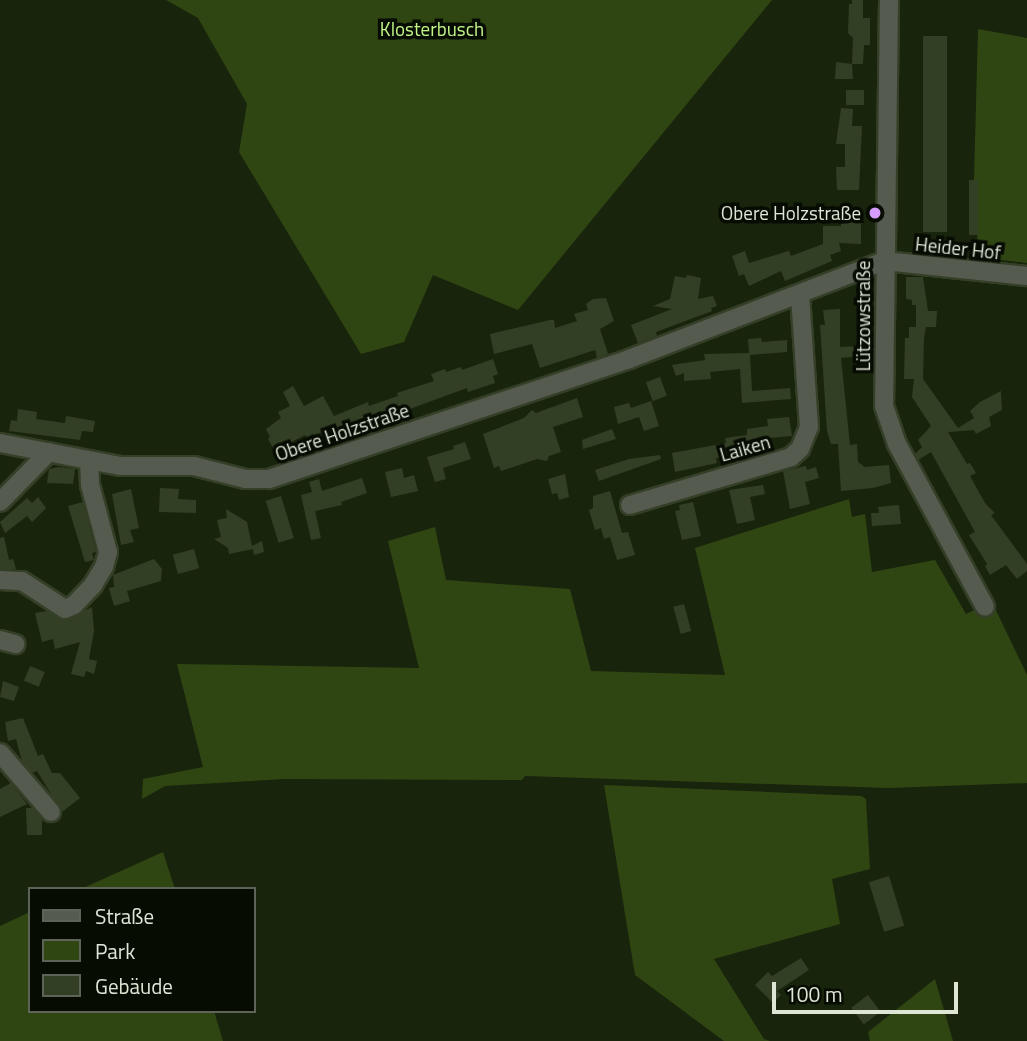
<!DOCTYPE html>
<html>
<head>
<meta charset="utf-8">
<style>
  body { margin:0 }
  #map { position:relative; width:1027px; height:1041px; overflow:hidden; background:#19240c; font-family:"Titillium Web",sans-serif }
  div>[style] { position:absolute }
  .green>* { inset:0; background:#304612 }
  .building>* { inset:0; background:#333f25; transform-origin:0 0 }
  .roads { filter:drop-shadow(2px 0 #353f28) drop-shadow(-2px 0 #353f28) drop-shadow(0 2px #353f28) drop-shadow(0 -2px #353f28) }
  .minor>* { height:18px; margin:-9px; padding:0 9px; transform-origin:9px; border-radius:9px; background:#555b4f }
  .dots>* { width:19px; height:19px; translate:-50% -50%; box-sizing:border-box; border:4px solid #070c03; border-radius:50% }
  span { translate:-50% -50%; white-space:nowrap; text-align:center; line-height:1.15; -webkit-text-stroke:7px #070c03; paint-order:stroke }
  .park-label { font-size:19px; color:#c2f587 }
  .poi-label { font-size:19px; color:#dee6d6 }
  .right { translate:-100% -50%; text-align:right }
  .street-label { font-size:19px; color:#dee6d6 }
  .legend { position:absolute; left:28px; top:887px; width:228px; height:126px; box-sizing:border-box; background:#070c03; border:2px solid #5d6357; margin:0; padding:9px 12px; list-style:none; font-size:21px; color:#dee6d6 }
  .legend li { display:flex; align-items:center; gap:14px; height:35px }
  .legend b { width:35px; border:2px solid #5d6357 }
  .scale { position:absolute; left:772px; top:982px; width:186px; height:32px; box-sizing:border-box; border:4px solid #dee6d6; border-top:0; padding-left:9px; font-size:21px; line-height:24px; white-space:nowrap; color:#dee6d6; -webkit-text-stroke:5px #070c03; paint-order:stroke }
</style>
</head>
<body>
<div id="map">
  <div class="green">
    <i style="clip-path:polygon(166px 0,772px 0,518px 310px,433px 275px,404px 342px,361px 354px,239px 152px,247px 104px,198px 18px)"></i>
    <i style="clip-path:polygon(978px 29px,1027px 38px,1027px 263px,977px 257px,978px 180px,974px 180px)"></i>
    <i style="clip-path:polygon(849px 499px,852px 517px,865px 514px,872px 572px,935px 560px,966px 614px,992px 602px,1027px 675px,1027px 783px,888px 788px,525px 776px,522px 780px,285px 779px,165px 786px,142px 799px,143px 779px,203px 767px,177px 664px,419px 668px,388px 541px,435px 527px,446px 580px,570px 589px,591px 671px,725px 675px,695px 548px)"></i>
    <i style="clip-path:polygon(604px 785px,861px 796px,866px 799px,870px 869px,832px 879px,840px 924px,714px 959px,764px 1039px,770px 1041px,724px 1041px,635px 975px)"></i>
    <i style="clip-path:polygon(163px 852px,175px 889px,81px 889px)"></i>
    <i style="clip-path:polygon(30px 912px,30px 1011px,214px 1011px,223px 1041px,0 1041px,0 926px)"></i>
    <i style="clip-path:polygon(935px 979px,953px 1041px,870px 1041px,868px 1032px)"></i>
  </div>
  <div class="building">
    <i style="clip-path:polygon(852px 0,863px 0,863px 18px,870px 18px,870px 45px,864px 45px,863px 64px,852px 64px,853px 79px,835px 79px,836px 62px,852px 64px,853px 38px,848px 33px,849px 4px,852px 4px)"></i>
    <i style="left:923px;top:36px;width:24px;height:196px"></i>
    <i style="left:846px;top:90px;width:18px;height:15px"></i>
    <i style="clip-path:polygon(841px 108px,853px 109px,852px 126px,862px 126px,859px 190px,837px 190px,836px 167px,845px 167px,845px 144px,836px 144px)"></i>
    <i style="left:969px;top:180px;width:9px;height:55px"></i>
    <i style="clip-path:polygon(841px 222px,861px 222px,861px 244px,839px 243px,841px 251px,830px 255px,832px 261px,785px 281px,781px 271px,749px 286px,744px 274px,739px 276px,732px 256px,745px 251px,749px 263px,789px 251px,791px 256px,823px 244px,823px 226px,841px 226px)"></i>
    <i style="clip-path:polygon(687px 275px,701px 278px,698px 299px,713px 296px,717px 306px,711px 308px,712px 311px,656px 332px,657px 336px,638px 343px,631px 325px,672px 309px,653px 306px,670px 299px,675px 276px,686px 278px)"></i>
    <i style="clip-path:polygon(906px 277px,923px 277px,928px 311px,937px 311px,936px 327px,926px 327px,924px 338px,923px 379px,958px 428px,974px 418px,970px 411px,980px 402px,1001px 391px,1002px 410px,989px 417px,991px 426px,976px 434px,974px 430px,948px 432px,967px 464px,970px 463px,976px 473px,970px 476px,985px 503px,995px 513px,991px 515px,1027px 564px,1027px 571px,1017px 579px,1006px 565px,990px 575px,985px 566px,987px 564px,969px 535px,975px 532px,931px 452px,918px 460px,915px 454px,922px 447px,918px 440px,931px 426px,912px 397px,914px 379px,904px 379px,905px 338px,909px 338px,909px 327px,916px 327px,916px 305px,912px 305px,912px 300px,906px 299px)"></i>
    <i style="clip-path:polygon(606px 298px,614px 321px,600px 329px,608px 354px,597px 358px,595px 350px,540px 368px,532px 344px,494px 354px,490px 334px,550px 320px,554px 320px,555px 328px,577px 321px,574px 314px,588px 310px,586px 304px,593px 299px)"></i>
    <i style="clip-path:polygon(840px 309px,840px 347px,859px 346px,859px 336px,870px 335px,871px 355px,841px 358px,850px 445px,857px 444px,858px 462px,865px 467px,889px 465px,891px 483px,873px 488px,841px 491px,838px 444px,831px 444px,827px 431px,820px 325px,825px 325px,823px 310px)"></i>
    <i style="clip-path:polygon(761px 338px,762px 342px,787px 340px,787px 352px,750px 355px,752px 391px,790px 388px,791px 399px,742px 403px,740px 369px,710px 372px,711px 379px,684px 381px,684px 373px,676px 376px,672px 365px,705px 360px,704px 354px,749px 353px,748px 339px)"></i>
    <i style="clip-path:polygon(493px 359px,498px 374px,493px 376px,495px 383px,468px 392px,467px 388px,355px 429px,349px 429px,347px 424px,307px 437px,305px 435px,275px 451px,268px 439px,270px 437px,266px 429px,281px 418px,278px 412px,290px 406px,283px 392px,293px 386px,304px 406px,323px 396px,334px 416px,368px 402px,369px 406px,398px 396px,397px 393px,434px 381px,431px 374px,445px 369px,446px 372px,461px 367px,462px 370px)"></i>
    <i style="left:660px;top:377px;width:20px;height:15px;rotate:70deg"></i>
    <i style="clip-path:polygon(577px 398px,583px 417px,553px 427px,561px 452px,549px 456px,547px 461px,537px 459px,501px 471px,499px 466px,494px 468px,483px 434px,524px 418px,532px 410px,536px 413px)"></i>
    <i style="clip-path:polygon(651px 401px,659px 426px,644px 431px,639px 417px,618px 424px,614px 407px,629px 403px,631px 408px)"></i>
    <i style="clip-path:polygon(18px 409px,37px 412px,36px 419px,65px 423px,66px 416px,95px 421px,93px 432px,82px 431px,80px 440px,9px 431px,11px 420px,17px 421px)"></i>
    <i style="clip-path:polygon(789px 417px,792px 436px,769px 438px,770px 445px,749px 448px,750px 454px,716px 458px,717px 463px,675px 472px,672px 453px,726px 443px,725px 438px,747px 435px,747px 429px,768px 426px,767px 419px)"></i>
    <i style="clip-path:polygon(612px 429px,616px 439px,583px 449px,582px 440px)"></i>
    <i style="clip-path:polygon(465px 442px,471px 459px,443px 468px,446px 479px,435px 482px,427px 457px,454px 449px,453px 446px)"></i>
    <i style="clip-path:polygon(660px 455px,661px 459px,599px 481px,595px 470px,629px 459px)"></i>
    <i style="clip-path:polygon(806px 466px,807px 470px,816px 467px,819px 478px,805px 482px,810px 504px,790px 509px,783px 471px)"></i>
    <i style="clip-path:polygon(59px 467px,75px 469px,73px 484px,47px 483px,49px 469px)"></i>
    <i style="clip-path:polygon(402px 468px,404px 478px,414px 475px,418px 491px,391px 497px,385px 472px)"></i>
    <i style="clip-path:polygon(565px 474px,569px 497px,559px 500px,557px 493px,552px 494px,548px 479px)"></i>
    <i style="clip-path:polygon(362px 478px,367px 493px,341px 502px,342px 505px,315px 511px,321px 538px,311px 540px,301px 495px,312px 492px,309px 482px,319px 479px,322px 491px)"></i>
    <i style="clip-path:polygon(763px 485px,765px 494px,750px 497px,755px 520px,737px 524px,729px 490px)"></i>
    <i style="clip-path:polygon(160px 488px,179px 489px,178px 499px,196px 500px,196px 513px,159px 512px)"></i>
    <i style="clip-path:polygon(131px 489px,139px 528px,130px 530px,134px 542px,121px 545px,112px 494px)"></i>
    <i style="clip-path:polygon(610px 491px,622px 533px,628px 532px,635px 555px,617px 560px,610px 537px,604px 539px,601px 528px,595px 530px,589px 510px,593px 508px,593px 496px)"></i>
    <i style="left:281px;top:496px;width:44px;height:16px;rotate:73deg"></i>
    <i style="clip-path:polygon(38px 497px,46px 508px,32px 522px,27px 516px,5px 533px,0 522px,27px 498px,32px 503px)"></i>
    <i style="clip-path:polygon(83px 502px,96px 552px,92px 553px,94px 560px,85px 562px,68px 506px)"></i>
    <i style="clip-path:polygon(693px 502px,701px 536px,682px 540px,675px 511px,680px 510px,679px 505px)"></i>
    <i style="clip-path:polygon(899px 505px,901px 524px,872px 526px,871px 513px,879px 513px,878px 507px)"></i>
    <i style="clip-path:polygon(226px 509px,247px 522px,252px 546px,262px 541px,264px 552px,254px 555px,253px 549px,229px 554px,228px 548px,214px 539px,221px 537px,217px 520px,227px 518px)"></i>
    <i style="clip-path:polygon(4px 537px,9px 560px,13px 559px,16px 569px,0 569px,0 538px)"></i>
    <i style="left:194px;top:549px;width:20px;height:22px;rotate:75deg"></i>
    <i style="clip-path:polygon(154px 559px,162px 569px,161px 581px,127px 591px,130px 601px,114px 606px,109px 588px,114px 587px,113px 575px)"></i>
    <i style="left:684px;top:604px;width:28px;height:11px;rotate:75deg"></i>
    <i style="clip-path:polygon(92px 607px,94px 631px,89px 659px,97px 661px,94px 674px,86px 671px,84px 677px,71px 674px,80px 642px,55px 649px,53px 639px,42px 642px,35px 613px,47px 611px,65px 620px)"></i>
    <i style="left:30px;top:666px;width:16px;height:16px;rotate:22deg"></i>
    <i style="clip-path:polygon(3px 681px,19px 687px,14px 701px,0 697px)"></i>
    <i style="clip-path:polygon(23px 718px,38px 756px,43px 754px,52px 773px,60px 773px,80px 798px,62px 812px,37px 771px,32px 773px,22px 761px,16px 739px,8px 741px,5px 722px)"></i>
    <i style="clip-path:polygon(11px 783px,27px 804px,0 817px,0 789px)"></i>
    <i style="clip-path:polygon(26px 808px,33px 808px,42px 819px,42px 835px,27px 835px)"></i>
    <i style="left:889px;top:876px;width:52px;height:21px;rotate:73deg"></i>
    <i style="clip-path:polygon(801px 958px,809px 970px,777px 991px,781px 995px,773px 1003px,755px 985px,768px 972px,772px 976px)"></i>
    <i style="left:868px;top:995px;width:21px;height:21px;rotate:53deg"></i>
  </div>
  <div class="roads">
    <div class="minor">
      <i style="left:889px;top:0;width:406px;rotate:90.7deg"></i>
      <i style="left:884px;top:406px;width:40px;rotate:71.1deg"></i>
      <i style="left:897px;top:444px;width:185px;rotate:61.6deg"></i>
      <i style="left:0;top:443px;width:123px;rotate:10.8deg"></i>
      <i style="left:121px;top:466px;width:73px"></i>
      <i style="left:194px;top:466px;width:53px;rotate:14.3deg"></i>
      <i style="left:245px;top:479px;width:24px"></i>
      <i style="left:269px;top:479px;width:379px;rotate:-18.4deg"></i>
      <i style="left:629px;top:359px;width:273px;rotate:-21deg"></i>
      <i style="left:884px;top:261px;width:144px;rotate:6deg"></i>
      <i style="left:0;top:502px;width:70px;rotate:-45.6deg"></i>
      <i style="left:630px;top:505px;width:168px;rotate:-16.6deg"></i>
      <i style="left:791px;top:457px;width:12px;rotate:-42deg"></i>
      <i style="left:800px;top:449px;width:24px;rotate:-68deg"></i>
      <i style="left:809px;top:427px;width:132px;rotate:-93.9deg"></i>
      <i style="left:0;top:580px;width:22px;rotate:3deg"></i>
      <i style="left:22px;top:581px;width:51px;rotate:33.1deg"></i>
      <i style="left:65px;top:609px;width:10px;rotate:-24deg"></i>
      <i style="left:74px;top:605px;width:28px;rotate:-46deg"></i>
      <i style="left:93px;top:585px;width:21px;rotate:-59deg"></i>
      <i style="left:104px;top:567px;width:16px;rotate:-75deg"></i>
      <i style="left:108px;top:552px;width:69px;rotate:-105deg"></i>
      <i style="left:90px;top:485px;width:24px;rotate:-92deg"></i>
      <i style="left:0;top:640px;width:16px;rotate:15deg"></i>
      <i style="left:0;top:753px;width:78px;rotate:49.2deg"></i>
    </div>
  </div>
  <div class="dots">
    <i style="left:875px;top:213px;background:#d39cfd"></i>
  </div>
  <div class="park-label">
    <span style="left:432px;top:29px">Klosterbusch</span>
  </div>
  <div class="poi-label">
    <span class="right" style="left:861px;top:213px">Obere Holzstraße</span>
  </div>
  <div class="street-label">
    <span style="left:958px;top:248px;rotate:6deg">Heider Hof</span>
    <span style="left:863px;top:316px;rotate:-90deg">Lützowstraße</span>
    <span style="left:342px;top:432px;rotate:-19deg">Obere Holzstraße</span>
    <span style="left:745px;top:448px;rotate:-16deg">Laiken</span>
  </div>
  <ul class="legend">
  <li><b style="height:9px;background:#555b4f"></b>Straße</li>
  <li><b style="height:19px;background:#304612"></b>Park</li>
  <li><b style="height:19px;background:#333f25"></b>Gebäude</li>
  </ul>
  <div class="scale">100 m</div>
</div>
</body>
</html>
